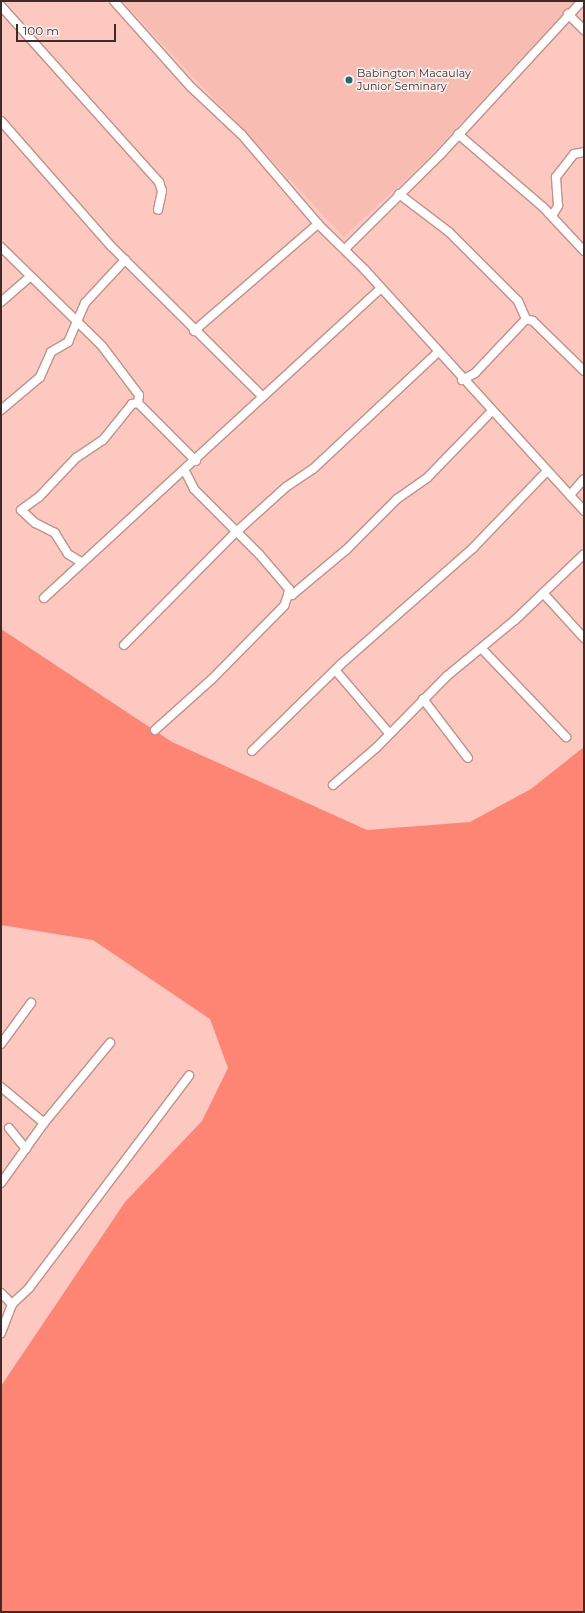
<!DOCTYPE html>
<html>
<head>
<meta charset="utf-8">
<style>
  body { margin:0 }
  #map { position:relative; width:585px; height:1613px; overflow:hidden; background:#fcc8bf; font-family:Montserrat,sans-serif }
  div>[style] { position:absolute }
  .built>* { inset:0; background:#f8bcb2 }
  .green>* { inset:0; background:#fe8573 }
  .roads { filter:drop-shadow(1px 0 #c29188) drop-shadow(-1px 0 #c29188) drop-shadow(0 1px #c29188) drop-shadow(0 -1px #c29188) }
  .minor>* { height:8px; margin:-4px; padding:0 4px; transform-origin:4px; border-radius:4px; background:#fff }
  .dots>* { width:11px; height:11px; translate:-50% -50%; box-sizing:border-box; border:2px solid #fbf6f5; border-radius:50% }
  span { translate:-50% -50%; white-space:nowrap; text-align:center; line-height:1.15; -webkit-text-stroke:3px #fbf6f5; paint-order:stroke }
  .poi-label { font-size:11px; color:#3f2b28 }
  .left { translate:0 -50%; text-align:left }
  .frame { position:absolute; inset:0; border:2px solid #3f2b28; pointer-events:none }
  .scale { position:absolute; left:16px; top:24px; width:100px; height:18px; box-sizing:border-box; border:2px solid #3f2b28; border-top:0; padding-left:5px; font-size:12px; line-height:14px; white-space:nowrap; color:#3f2b28; -webkit-text-stroke:3px #fbf6f5; paint-order:stroke }
</style>
</head>
<body>
<div id="map">
  <div class="built">
    <i style="clip-path:polygon(122px 1px,575px 1px,426px 160px,344px 237px)"></i>
  </div>
  <div class="green">
    <i style="clip-path:polygon(1px 629px,172px 742px,367px 830px,470px 822px,531px 789px,584px 747px,584px 1612px,1px 1612px,1px 1386px,125px 1202px,202px 1121px,228px 1068px,210px 1019px,93px 940px,1px 925px)"></i>
  </div>
  <div class="roads">
    <div class="minor">
      <i style="left:114px;top:1px;width:115px;rotate:48.2deg"></i>
      <i style="left:191px;top:87px;width:70px;rotate:43.3deg"></i>
      <i style="left:242px;top:135px;width:117px;rotate:49.5deg"></i>
      <i style="left:318px;top:224px;width:66px;rotate:44.4deg"></i>
      <i style="left:365px;top:270px;width:326px;rotate:47.7deg"></i>
      <i style="left:1px;top:6px;width:237px;rotate:48.1deg"></i>
      <i style="left:159px;top:182px;width:9px;rotate:72deg"></i>
      <i style="left:162px;top:191px;width:19px;rotate:102deg"></i>
      <i style="left:568px;top:14px;width:23px;rotate:45deg"></i>
      <i style="left:1px;top:121px;width:167px;rotate:48.7deg"></i>
      <i style="left:111px;top:246px;width:213px;rotate:44.8deg"></i>
      <i style="left:458px;top:134px;width:112px;rotate:40.7deg"></i>
      <i style="left:543px;top:207px;width:60px;rotate:47deg"></i>
      <i style="left:399px;top:194px;width:63px;rotate:37.2deg"></i>
      <i style="left:449px;top:232px;width:98px;rotate:45deg"></i>
      <i style="left:518px;top:301px;width:20px;rotate:66deg"></i>
      <i style="left:552px;top:216px;width:12px;rotate:-59deg"></i>
      <i style="left:558px;top:206px;width:29px;rotate:-94deg"></i>
      <i style="left:556px;top:177px;width:29px;rotate:-52deg"></i>
      <i style="left:574px;top:154px;width:10px;rotate:-11deg"></i>
      <i style="left:1px;top:247px;width:141px;rotate:44.4deg"></i>
      <i style="left:102px;top:346px;width:61px;rotate:52.9deg"></i>
      <i style="left:139px;top:395px;width:8px;rotate:97deg"></i>
      <i style="left:138px;top:403px;width:82px;rotate:45deg"></i>
      <i style="left:345px;top:249px;width:134px;rotate:-44.7deg"></i>
      <i style="left:440px;top:155px;width:209px;rotate:-47.3deg"></i>
      <i style="left:1px;top:302px;width:38px;rotate:-41deg"></i>
      <i style="left:526px;top:319px;width:7px;rotate:16deg"></i>
      <i style="left:533px;top:321px;width:71px;rotate:44.4deg"></i>
      <i style="left:194px;top:331px;width:164px;rotate:-40.8deg"></i>
      <i style="left:462px;top:380px;width:15px;rotate:-28deg"></i>
      <i style="left:475px;top:373px;width:74px;rotate:-46.6deg"></i>
      <i style="left:1px;top:410px;width:51px;rotate:-40.2deg"></i>
      <i style="left:40px;top:377px;width:27px;rotate:-66deg"></i>
      <i style="left:51px;top:352px;width:20px;rotate:-30deg"></i>
      <i style="left:68px;top:342px;width:43px;rotate:-66.4deg"></i>
      <i style="left:85px;top:303px;width:59px;rotate:-47.1deg"></i>
      <i style="left:185px;top:471px;width:20px;rotate:63deg"></i>
      <i style="left:194px;top:489px;width:92px;rotate:45deg"></i>
      <i style="left:259px;top:554px;width:46px;rotate:49.4deg"></i>
      <i style="left:289px;top:589px;width:6px;rotate:99deg"></i>
      <i style="left:288px;top:595px;width:4px"></i>
      <i style="left:292px;top:595px;width:72px;rotate:-39.9deg"></i>
      <i style="left:347px;top:549px;width:71px;rotate:-45deg"></i>
      <i style="left:397px;top:499px;width:37px;rotate:-35deg"></i>
      <i style="left:427px;top:478px;width:92px;rotate:-45.9deg"></i>
      <i style="left:570px;top:495px;width:21px;rotate:-49deg"></i>
      <i style="left:81px;top:562px;width:15px;rotate:-148deg"></i>
      <i style="left:68px;top:554px;width:25px;rotate:-122deg"></i>
      <i style="left:55px;top:533px;width:22px;rotate:-153deg"></i>
      <i style="left:35px;top:523px;width:19px;rotate:-137deg"></i>
      <i style="left:21px;top:510px;width:22px;rotate:-36deg"></i>
      <i style="left:39px;top:497px;width:54px;rotate:-46.5deg"></i>
      <i style="left:76px;top:458px;width:32px;rotate:-34deg"></i>
      <i style="left:103px;top:440px;width:46px;rotate:-51.1deg"></i>
      <i style="left:132px;top:404px;width:6px;rotate:-9deg"></i>
      <i style="left:543px;top:593px;width:61px;rotate:47.7deg"></i>
      <i style="left:44px;top:598px;width:456px;rotate:-42.6deg"></i>
      <i style="left:124px;top:645px;width:158px;rotate:-45.3deg"></i>
      <i style="left:235px;top:533px;width:69px;rotate:-42deg"></i>
      <i style="left:286px;top:487px;width:32px;rotate:-34deg"></i>
      <i style="left:313px;top:469px;width:170px;rotate:-43.1deg"></i>
      <i style="left:482px;top:649px;width:122px;rotate:46.3deg"></i>
      <i style="left:336px;top:671px;width:82px;rotate:49.5deg"></i>
      <i style="left:423px;top:699px;width:74px;rotate:52.7deg"></i>
      <i style="left:155px;top:730px;width:76px;rotate:-41.8deg"></i>
      <i style="left:212px;top:679px;width:103px;rotate:-45.4deg"></i>
      <i style="left:284px;top:606px;width:12px;rotate:-70deg"></i>
      <i style="left:252px;top:751px;width:124px;rotate:-44.3deg"></i>
      <i style="left:341px;top:664px;width:176px;rotate:-41.3deg"></i>
      <i style="left:473px;top:548px;width:107px;rotate:-46.1deg"></i>
      <i style="left:333px;top:785px;width:57px;rotate:-40.7deg"></i>
      <i style="left:376px;top:748px;width:101px;rotate:-45.4deg"></i>
      <i style="left:447px;top:676px;width:88px;rotate:-39.5deg"></i>
      <i style="left:515px;top:620px;width:95px;rotate:-43.7deg"></i>
      <i style="left:1px;top:1044px;width:51px;rotate:-53.8deg"></i>
      <i style="left:1px;top:1087px;width:56px;rotate:39.9deg"></i>
      <i style="left:9px;top:1128px;width:27px;rotate:51deg"></i>
      <i style="left:1px;top:1183px;width:74px;rotate:-54.4deg"></i>
      <i style="left:44px;top:1123px;width:104px;rotate:-50.5deg"></i>
      <i style="left:1px;top:1293px;width:16px;rotate:45deg"></i>
      <i style="left:12px;top:1304px;width:23px;rotate:-43deg"></i>
      <i style="left:29px;top:1288px;width:266px;rotate:-53deg"></i>
      <i style="left:1px;top:1333px;width:31px;rotate:-69deg"></i>
    </div>
  </div>
  <div class="dots">
    <i style="left:349px;top:80px;background:#1f6974"></i>
  </div>
  <div class="poi-label">
    <span class="left" style="left:357px;top:80px">Babington Macaulay<br>Junior Seminary</span>
  </div>
  <div class="frame"></div>
  <div class="scale">100 m</div>
</div>
</body>
</html>
